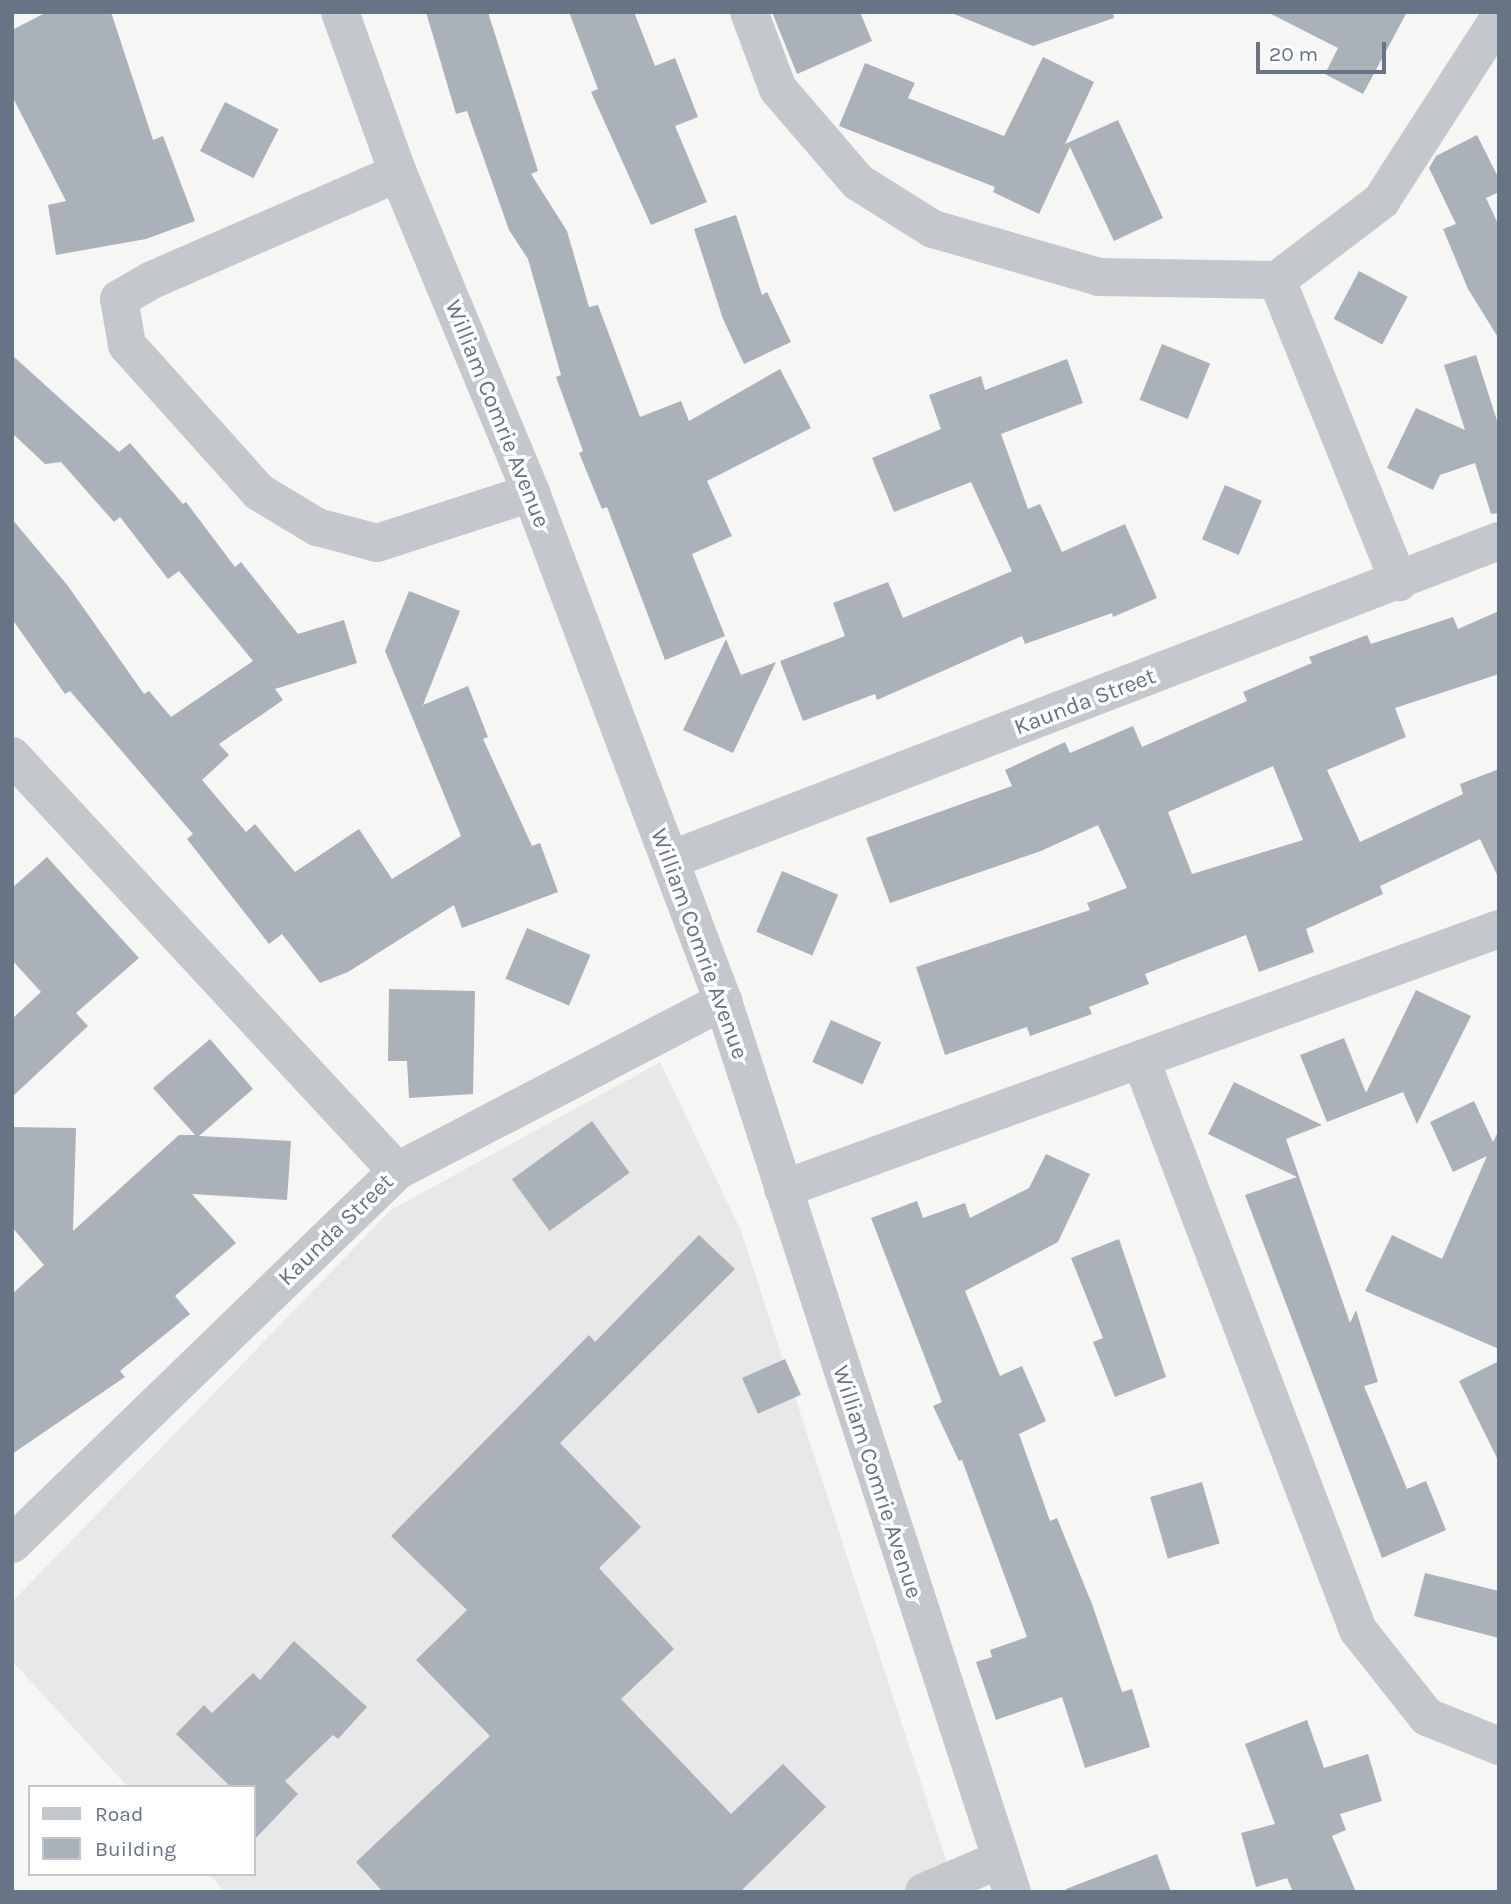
<!DOCTYPE html>
<html>
<head>
<meta charset="utf-8">
<style>
  body { margin:0 }
  #map { position:relative; width:1511px; height:1904px; overflow:hidden; background:#f6f7f4; font-family:Karla,sans-serif }
  div>[style] { position:absolute }
  .built>* { inset:0; background:#e7e8e7 }
  .building>* { inset:0; background:#aab1b8; transform-origin:0 0 }
  .minor>* { height:38px; margin:-19px; padding:0 19px; transform-origin:19px; border-radius:19px; background:#c4c7cb }
  span { translate:-50% -50%; white-space:nowrap; text-align:center; line-height:1.15; -webkit-text-stroke:7px #fff; paint-order:stroke }
  .street-label { font-size:23px; color:#667484 }
  .frame { position:absolute; inset:0; border:14px solid #667484; pointer-events:none }
  .legend { position:absolute; left:28px; top:1785px; width:228px; height:91px; box-sizing:border-box; background:#fff; border:2px solid #c2c7ce; margin:0; padding:9px 12px; list-style:none; font-size:21px; color:#667484 }
  .legend li { display:flex; align-items:center; gap:14px; height:35px }
  .legend b { width:35px; border:2px solid #c2c7ce }
  .scale { position:absolute; left:1256px; top:42px; width:130px; height:32px; box-sizing:border-box; border:4px solid #667484; border-top:0; padding-left:9px; font-size:21px; line-height:24px; white-space:nowrap; color:#667484; -webkit-text-stroke:5px #fff; paint-order:stroke }
</style>
</head>
<body>
<div id="map">
  <div class="built">
    <i style="clip-path:polygon(660px 1062px,741px 1231px,953px 1881px,934px 1892px,225px 1892px,209px 1874px,254px 1874px,254px 1787px,128px 1787px,12px 1661px,12px 1602px,391px 1210px)"></i>
  </div>
  <div class="building">
    <i style="clip-path:polygon(47px 12px,111px 12px,153px 140px,163px 136px,195px 221px,146px 239px,56px 255px,48px 205px,66px 201px,12px 96px,12px 30px)"></i>
    <i style="clip-path:polygon(426px 12px,488px 12px,538px 171px,531px 174px,567px 231px,589px 307px,598px 305px,640px 417px,681px 401px,689px 421px,780px 369px,811px 428px,707px 481px,732px 536px,692px 554px,725px 636px,665px 660px,607px 507px,602px 509px,579px 453px,583px 451px,556px 377px,561px 375px,528px 259px,509px 230px,467px 111px,456px 114px)"></i>
    <i style="clip-path:polygon(569px 12px,634px 12px,655px 66px,675px 58px,698px 117px,675px 126px,707px 202px,651px 225px,591px 92px,598px 89px)"></i>
    <i style="clip-path:polygon(772px 12px,860px 12px,872px 41px,797px 74px)"></i>
    <i style="clip-path:polygon(1113px 12px,1114px 18px,1033px 46px,954px 14px)"></i>
    <i style="clip-path:polygon(1267px 12px,1407px 12px,1363px 94px,1325px 74px,1338px 48px)"></i>
    <i style="clip-path:polygon(1043px 57px,1094px 82px,1065px 144px,1118px 120px,1163px 218px,1114px 241px,1070px 147px,1039px 214px,993px 192px,995px 187px,839px 126px,865px 63px,915px 83px,908px 98px,1004px 136px)"></i>
    <i style="left:225px;top:102px;width:60px;height:55px;rotate:27deg"></i>
    <i style="clip-path:polygon(1477px 135px,1499px 179px,1499px 192px,1486px 198px,1499px 226px,1499px 339px,1468px 289px,1443px 229px,1456px 224px,1429px 168px,1436px 156px)"></i>
    <i style="clip-path:polygon(736px 215px,762px 295px,767px 292px,791px 342px,744px 364px,723px 319px,694px 229px)"></i>
    <i style="left:1359px;top:271px;width:55px;height:54px;rotate:28deg"></i>
    <i style="left:1162px;top:344px;width:52px;height:60px;rotate:22deg"></i>
    <i style="clip-path:polygon(12px 355px,119px 452px,130px 443px,183px 504px,186px 502px,235px 567px,241px 562px,298px 634px,344px 620px,357px 663px,275px 689px,283px 700px,219px 744px,229px 755px,202px 780px,246px 832px,255px 824px,295px 872px,359px 829px,392px 879px,461px 836px,385px 651px,409px 591px,460px 611px,423px 705px,468px 686px,488px 737px,483px 739px,532px 846px,540px 843px,558px 892px,462px 928px,454px 905px,348px 972px,320px 983px,282px 934px,269px 944px,187px 839px,193px 834px,70px 691px,65px 694px,12px 619px,12px 519px,68px 586px,144px 694px,149px 691px,171px 717px,253px 661px,179px 571px,168px 579px,120px 517px,114px 522px,61px 462px,45px 464px,12px 433px)"></i>
    <i style="clip-path:polygon(1476px 355px,1499px 427px,1499px 513px,1491px 514px,1475px 463px,1440px 475px,1433px 490px,1387px 468px,1416px 408px,1465px 430px,1444px 365px)"></i>
    <i style="clip-path:polygon(1067px 359px,1083px 403px,1001px 434px,1028px 509px,1040px 504px,1062px 552px,1125px 524px,1157px 598px,1113px 617px,1112px 613px,1025px 644px,1022px 636px,877px 700px,875px 694px,803px 721px,780px 661px,845px 636px,833px 603px,888px 582px,903px 618px,1012px 571px,971px 482px,894px 512px,872px 458px,941px 429px,929px 395px,981px 376px,985px 390px)"></i>
    <i style="left:1225px;top:485px;width:40px;height:59px;rotate:23deg"></i>
    <i style="clip-path:polygon(evenodd,1499px 611px,1499px 674px,1395px 708px,1406px 737px,1327px 770px,1360px 842px,1463px 794px,1460px 784px,1499px 769px,1499px 879px,1480px 839px,1380px 886px,1383px 894px,1306px 929px,1314px 952px,1259px 972px,1246px 935px,1145px 974px,1149px 984px,1089px 1007px,1092px 1014px,1030px 1036px,1027px 1027px,945px 1055px,916px 967px,1090px 910px,1087px 903px,1127px 888px,1098px 825px,1041px 851px,890px 903px,866px 838px,1012px 786px,1005px 770px,1065px 742px,1070px 753px,1133px 726px,1142px 747px,1247px 701px,1243px 692px,1312px 663px,1309px 657px,1367px 635px,1371px 644px,1453px 617px,1458px 629px,1499px 611px,1273px 766px,1303px 840px,1192px 874px,1168px 812px,1273px 766px)"></i>
    <i style="clip-path:polygon(726px 639px,741px 675px,776px 662px,733px 753px,683px 730px)"></i>
    <i style="clip-path:polygon(47px 857px,139px 958px,76px 1013px,88px 1026px,12px 1097px,12px 1019px,41px 992px,12px 960px,12px 888px)"></i>
    <i style="left:782px;top:871px;width:61px;height:66px;rotate:23deg"></i>
    <i style="left:527px;top:928px;width:69px;height:55px;rotate:23deg"></i>
    <i style="clip-path:polygon(389px 989px,475px 991px,473px 1094px,409px 1098px,407px 1061px,388px 1061px)"></i>
    <i style="clip-path:polygon(1416px 990px,1471px 1016px,1417px 1124px,1403px 1092px,1327px 1122px,1300px 1055px,1344px 1038px,1366px 1093px)"></i>
    <i style="left:831px;top:1020px;width:55px;height:46px;rotate:24deg"></i>
    <i style="clip-path:polygon(210px 1039px,253px 1089px,199px 1136px,291px 1141px,287px 1200px,192px 1194px,236px 1243px,175px 1296px,190px 1314px,120px 1371px,125px 1377px,12px 1454px,12px 1294px,44px 1265px,12px 1227px,12px 1127px,76px 1128px,73px 1231px,179px 1135px,195px 1135px,153px 1088px)"></i>
    <i style="clip-path:polygon(1234px 1082px,1322px 1125px,1286px 1139px,1350px 1323px,1356px 1310px,1378px 1382px,1364px 1386px,1407px 1489px,1426px 1481px,1446px 1530px,1382px 1558px,1245px 1195px,1297px 1177px,1208px 1134px)"></i>
    <i style="clip-path:polygon(1474px 1101px,1493px 1142px,1499px 1130px,1499px 1349px,1365px 1291px,1392px 1235px,1442px 1259px,1487px 1156px,1453px 1172px,1430px 1122px)"></i>
    <i style="left:592px;top:1121px;width:64px;height:99px;rotate:54deg"></i>
    <i style="clip-path:polygon(1046px 1154px,1090px 1174px,1058px 1242px,965px 1291px,1000px 1376px,1022px 1366px,1046px 1421px,1019px 1434px,1050px 1521px,1057px 1518px,1092px 1604px,1122px 1692px,1132px 1689px,1150px 1747px,1085px 1768px,1062px 1697px,996px 1720px,976px 1662px,992px 1657px,990px 1650px,1027px 1637px,962px 1460px,959px 1461px,933px 1406px,942px 1402px,871px 1218px,917px 1201px,923px 1218px,965px 1203px,970px 1218px,1029px 1188px)"></i>
    <i style="clip-path:polygon(699px 1235px,735px 1269px,560px 1443px,641px 1527px,599px 1568px,674px 1649px,621px 1699px,731px 1814px,783px 1764px,826px 1807px,740px 1892px,383px 1892px,356px 1862px,490px 1736px,416px 1660px,467px 1610px,391px 1536px,589px 1335px,595px 1342px)"></i>
    <i style="clip-path:polygon(1119px 1239px,1166px 1377px,1115px 1397px,1093px 1342px,1103px 1338px,1071px 1258px)"></i>
    <i style="left:785px;top:1359px;width:39px;height:47px;rotate:66deg"></i>
    <i style="clip-path:polygon(1499px 1361px,1499px 1462px,1459px 1381px)"></i>
    <i style="left:1202px;top:1482px;width:64px;height:54px;rotate:74deg"></i>
    <i style="clip-path:polygon(1425px 1573px,1499px 1591px,1499px 1638px,1414px 1616px)"></i>
    <i style="clip-path:polygon(294px 1641px,367px 1707px,338px 1739px,333px 1735px,285px 1781px,298px 1794px,254px 1840px,254px 1787px,231px 1787px,176px 1734px,204px 1705px,212px 1713px,253px 1673px,260px 1680px)"></i>
    <i style="clip-path:polygon(1307px 1720px,1324px 1768px,1368px 1754px,1382px 1801px,1340px 1814px,1346px 1830px,1332px 1836px,1356px 1892px,1293px 1892px,1287px 1878px,1256px 1887px,1241px 1833px,1275px 1824px,1245px 1744px)"></i>
    <i style="clip-path:polygon(1157px 1854px,1171px 1892px,1067px 1892px,1066px 1889px)"></i>
  </div>
  <div class="minor">
    <i style="left:340px;top:12px;width:171px;rotate:70.2deg"></i>
    <i style="left:398px;top:173px;width:347px;rotate:67.4deg"></i>
    <i style="left:531px;top:493px;width:543px;rotate:69.3deg"></i>
    <i style="left:723px;top:1001px;width:937px;rotate:72.03deg"></i>
    <i style="left:749px;top:12px;width:82px;rotate:69.4deg"></i>
    <i style="left:778px;top:89px;width:123px;rotate:49.3deg"></i>
    <i style="left:858px;top:182px;width:89px;rotate:32.1deg"></i>
    <i style="left:933px;top:229px;width:173px;rotate:16.1deg"></i>
    <i style="left:1099px;top:277px;width:178px;rotate:1deg"></i>
    <i style="left:1277px;top:280px;width:131px;rotate:-37.2deg"></i>
    <i style="left:1381px;top:201px;width:218px;rotate:-57.2deg"></i>
    <i style="left:398px;top:173px;width:268px;rotate:156.5deg"></i>
    <i style="left:152px;top:280px;width:38px;rotate:150deg"></i>
    <i style="left:119px;top:299px;width:47px;rotate:80.1deg"></i>
    <i style="left:127px;top:345px;width:198px;rotate:48.1deg"></i>
    <i style="left:259px;top:492px;width:68px;rotate:31.1deg"></i>
    <i style="left:317px;top:527px;width:62px;rotate:14.9deg"></i>
    <i style="left:377px;top:543px;width:162px;rotate:-18deg"></i>
    <i style="left:1277px;top:280px;width:326px;rotate:68deg"></i>
    <i style="left:12px;top:756px;width:566px;rotate:47.15deg"></i>
    <i style="left:670px;top:860px;width:888px;rotate:-21.05deg"></i>
    <i style="left:1142px;top:1063px;width:607px;rotate:69.15deg"></i>
    <i style="left:1358px;top:1630px;width:111px;rotate:51.6deg"></i>
    <i style="left:1427px;top:1717px;width:78px;rotate:21.9deg"></i>
    <i style="left:783px;top:1189px;width:762px;rotate:-19.96deg"></i>
    <i style="left:12px;top:1544px;width:536px;rotate:-44.09deg"></i>
    <i style="left:397px;top:1171px;width:368px;rotate:-27.5deg"></i>
    <i style="left:924px;top:1892px;width:82px;rotate:-23.1deg"></i>
  </div>
  <div class="street-label">
    <span style="left:497px;top:414px;rotate:68deg">William Comrie Avenue</span>
    <span style="left:1085px;top:702px;rotate:-21deg">Kaunda Street</span>
    <span style="left:699px;top:944px;rotate:70deg">William Comrie Avenue</span>
    <span style="left:336px;top:1230px;rotate:-44deg">Kaunda Street</span>
    <span style="left:877px;top:1482px;rotate:72deg">William Comrie Avenue</span>
  </div>
  <div class="frame"></div>
  <ul class="legend">
  <li><b style="height:9px;background:#c4c7cb"></b>Road</li>
  <li><b style="height:19px;background:#aab1b8"></b>Building</li>
  </ul>
  <div class="scale">20 m</div>
</div>
</body>
</html>
